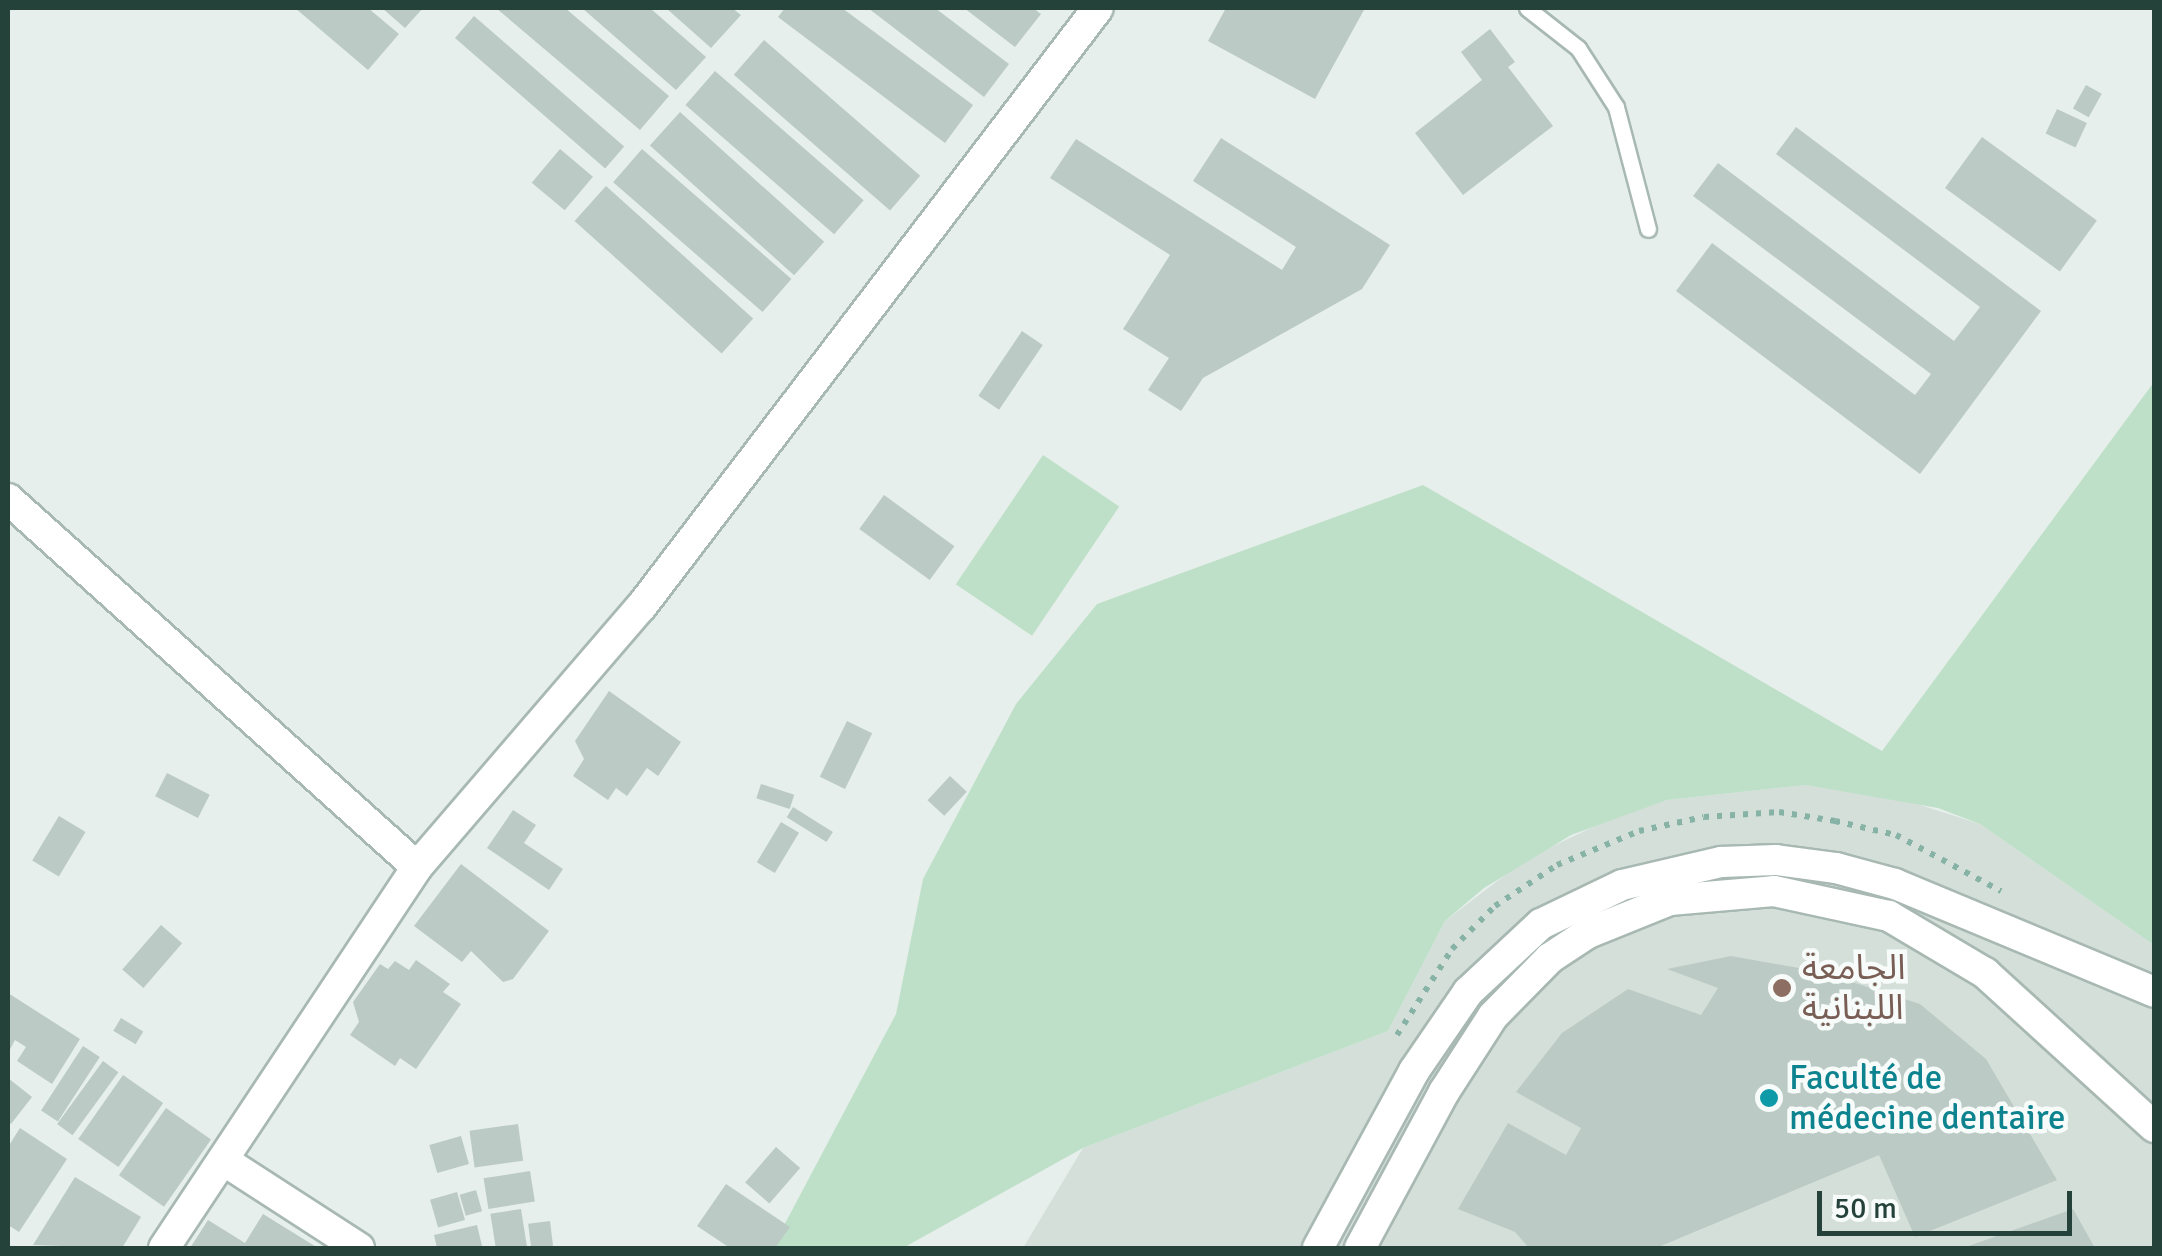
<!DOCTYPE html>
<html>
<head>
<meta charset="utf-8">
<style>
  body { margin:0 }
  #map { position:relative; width:2162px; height:1256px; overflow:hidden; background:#e6efeb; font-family:Signika,"Noto Sans Arabic",sans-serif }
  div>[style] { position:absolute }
  .built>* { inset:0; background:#d4dfda }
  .green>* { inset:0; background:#bfe0c8; transform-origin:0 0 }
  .building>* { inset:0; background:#bbcac4; transform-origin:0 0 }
  .path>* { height:6px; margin-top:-3px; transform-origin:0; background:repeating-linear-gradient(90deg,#86b3a5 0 5px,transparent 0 13px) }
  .roads { filter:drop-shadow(2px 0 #a8b8b2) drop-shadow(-2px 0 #a8b8b2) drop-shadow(0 2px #a8b8b2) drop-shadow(0 -2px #a8b8b2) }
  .service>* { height:15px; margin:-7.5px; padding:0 7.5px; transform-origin:7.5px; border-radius:7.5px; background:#fff }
  .minor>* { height:30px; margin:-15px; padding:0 15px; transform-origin:15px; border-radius:15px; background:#fff }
  .dots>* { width:28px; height:28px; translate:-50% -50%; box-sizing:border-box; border:5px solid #f7fbf9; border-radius:50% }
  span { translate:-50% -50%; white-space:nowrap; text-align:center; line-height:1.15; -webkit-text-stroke:9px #f7fbf9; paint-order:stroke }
  .education-label { font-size:35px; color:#785e54 }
  .left { translate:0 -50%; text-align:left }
  .culture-label { font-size:35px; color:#0d838f }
  .frame { position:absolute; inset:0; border:10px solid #24423a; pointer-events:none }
  .scale { position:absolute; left:1817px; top:1191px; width:255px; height:45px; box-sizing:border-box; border:5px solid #24423a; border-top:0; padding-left:12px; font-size:30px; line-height:35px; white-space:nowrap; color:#24423a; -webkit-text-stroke:8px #f7fbf9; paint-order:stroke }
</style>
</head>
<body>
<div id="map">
  <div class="built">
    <i style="clip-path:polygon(1806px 785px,1895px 797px,1980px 824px,2154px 945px,2154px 1248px,1023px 1248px,1083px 1148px,1388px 1031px,1445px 921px,1526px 859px,1618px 815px,1667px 800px)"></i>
  </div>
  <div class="green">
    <i style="clip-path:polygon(2154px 382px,2154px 945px,1980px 824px,1938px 808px,1806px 785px,1667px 800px,1571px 835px,1484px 888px,1445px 921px,1388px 1031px,1083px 1148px,903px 1248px,772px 1248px,896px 1014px,923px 879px,1016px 704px,1097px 604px,1423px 485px,1882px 751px)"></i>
    <i style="left:1043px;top:455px;width:92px;height:156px;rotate:34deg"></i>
  </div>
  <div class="building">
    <i style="clip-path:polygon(295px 8px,368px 8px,399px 34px,368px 70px)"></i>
    <i style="clip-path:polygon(382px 8px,423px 8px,405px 28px)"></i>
    <i style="clip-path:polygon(496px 8px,565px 8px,669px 96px,640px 130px)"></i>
    <i style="clip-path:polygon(582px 8px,650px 8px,706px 57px,676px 90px)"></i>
    <i style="clip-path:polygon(666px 8px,732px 8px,741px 15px,711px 48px)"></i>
    <i style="clip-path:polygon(785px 8px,842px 8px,973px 105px,945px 143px,778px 17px)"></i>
    <i style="clip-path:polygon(868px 8px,935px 8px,1009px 64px,984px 97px)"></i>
    <i style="clip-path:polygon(964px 8px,1033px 8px,1041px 14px,1015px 47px)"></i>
    <i style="clip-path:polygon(1226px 8px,1365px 8px,1315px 99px,1208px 41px)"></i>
    <i style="left:474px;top:16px;width:199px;height:29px;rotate:41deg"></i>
    <i style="clip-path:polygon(1490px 29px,1515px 62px,1508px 67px,1553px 126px,1463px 195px,1415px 133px,1482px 80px,1461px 52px)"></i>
    <i style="left:764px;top:40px;width:207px;height:46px;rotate:41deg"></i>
    <i style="left:715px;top:71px;width:197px;height:45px;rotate:41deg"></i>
    <i style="left:2086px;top:85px;width:18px;height:27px;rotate:29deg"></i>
    <i style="left:2057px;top:109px;width:33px;height:27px;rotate:25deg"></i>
    <i style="left:680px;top:112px;width:194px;height:45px;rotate:42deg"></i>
    <i style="clip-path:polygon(1796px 127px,2041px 311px,1920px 474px,1676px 291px,1712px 243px,1915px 395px,1931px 374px,1693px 196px,1718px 163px,1954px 341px,1980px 307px,1776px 154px)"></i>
    <i style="left:1982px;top:137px;width:142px;height:63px;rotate:36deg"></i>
    <i style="clip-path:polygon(1221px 138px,1390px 245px,1362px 289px,1203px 378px,1181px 411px,1148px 390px,1169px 358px,1123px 329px,1170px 255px,1050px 178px,1076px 139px,1282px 270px,1296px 247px,1193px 181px)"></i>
    <i style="left:560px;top:149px;width:43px;height:44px;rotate:40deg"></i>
    <i style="left:642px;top:149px;width:198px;height:44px;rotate:41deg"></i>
    <i style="left:606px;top:186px;width:198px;height:47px;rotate:42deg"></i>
    <i style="left:1022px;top:331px;width:25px;height:78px;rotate:34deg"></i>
    <i style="left:884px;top:495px;width:87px;height:42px;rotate:36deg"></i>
    <i style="clip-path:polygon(609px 691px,681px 742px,658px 776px,647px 768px,627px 796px,616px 788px,608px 800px,573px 776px,584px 759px,575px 741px)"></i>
    <i style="left:847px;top:721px;width:28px;height:62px;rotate:26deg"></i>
    <i style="left:167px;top:773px;width:48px;height:26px;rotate:27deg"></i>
    <i style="left:950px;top:776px;width:23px;height:33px;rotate:43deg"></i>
    <i style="left:761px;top:784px;width:35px;height:15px;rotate:18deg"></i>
    <i style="left:793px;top:807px;width:47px;height:12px;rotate:32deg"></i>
    <i style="clip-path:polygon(513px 810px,536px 825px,524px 843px,563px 869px,549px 890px,487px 848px)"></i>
    <i style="left:59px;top:816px;width:31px;height:52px;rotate:31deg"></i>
    <i style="left:781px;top:822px;width:21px;height:47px;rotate:31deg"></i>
    <i style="clip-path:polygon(461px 864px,549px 931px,513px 979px,503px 982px,471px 951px,462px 962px,414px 926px)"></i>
    <i style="left:161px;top:925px;width:28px;height:59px;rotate:41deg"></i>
    <i style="clip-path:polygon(1731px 956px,1821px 972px,1920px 1004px,1986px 1059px,2057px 1180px,1915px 1237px,1879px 1155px,1656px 1248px,1529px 1248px,1515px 1232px,1458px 1209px,1508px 1123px,1566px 1155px,1581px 1128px,1516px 1092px,1562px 1033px,1628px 989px,1701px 1015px,1718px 988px,1667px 969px)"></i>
    <i style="clip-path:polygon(416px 960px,450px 984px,443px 992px,461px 1004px,416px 1069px,400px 1058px,395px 1066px,350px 1035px,359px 1022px,353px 1002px,380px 964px,388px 969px,395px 961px,409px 970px)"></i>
    <i style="clip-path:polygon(8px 993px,80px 1039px,52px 1084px,17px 1061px,26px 1047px,15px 1040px,8px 1053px)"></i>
    <i style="left:121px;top:1018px;width:26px;height:15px;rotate:31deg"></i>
    <i style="left:83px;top:1046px;width:20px;height:77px;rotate:33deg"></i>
    <i style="left:103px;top:1061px;width:19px;height:78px;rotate:36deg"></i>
    <i style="left:123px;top:1075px;width:49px;height:78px;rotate:35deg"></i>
    <i style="clip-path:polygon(8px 1078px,32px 1097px,11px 1124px,8px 1121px)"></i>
    <i style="left:166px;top:1108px;width:55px;height:82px;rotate:35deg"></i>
    <i style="left:518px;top:1124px;width:37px;height:49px;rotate:82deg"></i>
    <i style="clip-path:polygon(20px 1128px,67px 1159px,19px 1232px,8px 1225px,8px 1147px)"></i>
    <i style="left:461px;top:1136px;width:29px;height:33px;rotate:74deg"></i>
    <i style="left:776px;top:1147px;width:32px;height:47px;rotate:41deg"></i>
    <i style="left:530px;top:1171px;width:31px;height:47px;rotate:81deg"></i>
    <i style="clip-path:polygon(75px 1177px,141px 1217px,122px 1248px,33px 1245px)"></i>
    <i style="clip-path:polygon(726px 1184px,790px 1227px,775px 1248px,730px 1248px,697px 1226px)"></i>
    <i style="left:476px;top:1190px;width:22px;height:17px;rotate:74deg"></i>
    <i style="left:457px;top:1192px;width:29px;height:28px;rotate:74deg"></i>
    <i style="left:521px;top:1209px;width:39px;height:31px;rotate:81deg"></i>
    <i style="clip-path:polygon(2073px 1209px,2095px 1248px,1963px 1248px)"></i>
    <i style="clip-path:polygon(263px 1214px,318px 1248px,190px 1248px,208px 1220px,245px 1243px)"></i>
    <i style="left:550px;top:1221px;width:25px;height:22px;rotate:83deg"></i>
    <i style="clip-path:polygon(477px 1225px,482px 1246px,437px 1248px,434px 1235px)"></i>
  </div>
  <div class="path">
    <i style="left:1397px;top:1035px;width:102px;rotate:-57.4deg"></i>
    <i style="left:1452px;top:949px;width:61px;rotate:-45deg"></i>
    <i style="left:1495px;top:906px;width:74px;rotate:-33.5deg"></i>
    <i style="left:1557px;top:865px;width:89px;rotate:-22.5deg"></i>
    <i style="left:1639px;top:831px;width:66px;rotate:-12.2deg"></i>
    <i style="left:1704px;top:817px;width:75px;rotate:-3.8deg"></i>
    <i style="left:1779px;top:812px;width:57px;rotate:9.1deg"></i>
    <i style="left:1835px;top:821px;width:63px;rotate:12.9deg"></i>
    <i style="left:1896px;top:835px;width:119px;rotate:28.1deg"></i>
  </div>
  <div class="roads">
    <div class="service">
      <i style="left:1527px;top:8px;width:65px;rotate:38.1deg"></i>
      <i style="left:1578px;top:48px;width:70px;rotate:57.2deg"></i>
      <i style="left:1616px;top:107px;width:126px;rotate:75.3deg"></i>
    </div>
    <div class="minor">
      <i style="left:8px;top:499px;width:550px;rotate:41.98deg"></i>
      <i style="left:223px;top:1160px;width:162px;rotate:32.9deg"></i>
      <i style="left:164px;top:1248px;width:457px;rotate:-56.4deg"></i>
      <i style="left:417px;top:867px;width:343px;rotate:-49.3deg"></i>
      <i style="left:641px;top:607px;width:753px;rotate:-52.66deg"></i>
      <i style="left:1318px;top:1248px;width:201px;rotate:-61.5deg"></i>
      <i style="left:1414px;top:1071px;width:96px;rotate:-55.6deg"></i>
      <i style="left:1468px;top:992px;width:100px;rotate:-43deg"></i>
      <i style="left:1541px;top:924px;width:90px;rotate:-25.7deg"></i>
      <i style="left:1622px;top:885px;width:102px;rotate:-13.1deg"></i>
      <i style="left:1721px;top:862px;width:55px;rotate:-2.1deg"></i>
      <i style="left:1776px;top:860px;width:61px;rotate:7.6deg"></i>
      <i style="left:1836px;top:868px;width:61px;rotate:15.2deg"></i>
      <i style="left:1895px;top:884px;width:281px;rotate:22.6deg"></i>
      <i style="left:1360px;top:1248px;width:177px;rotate:-61.7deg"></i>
      <i style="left:1444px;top:1092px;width:90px;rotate:-57.2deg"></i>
      <i style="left:1493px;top:1016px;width:81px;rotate:-45.5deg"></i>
      <i style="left:1550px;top:958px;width:45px;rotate:-33.3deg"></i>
      <i style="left:1588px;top:933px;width:88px;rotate:-21.9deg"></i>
      <i style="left:1670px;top:900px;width:104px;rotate:-4.9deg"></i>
      <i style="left:1774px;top:891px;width:118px;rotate:12.3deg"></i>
      <i style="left:1889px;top:916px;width:112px;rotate:30.7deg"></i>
      <i style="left:1985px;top:973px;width:229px;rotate:42.3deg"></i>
    </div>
  </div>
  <div class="dots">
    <i style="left:1782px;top:988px;background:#8d6e63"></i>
    <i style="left:1769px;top:1098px;background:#0f9aa8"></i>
  </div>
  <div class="education-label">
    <span class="left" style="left:1802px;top:988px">الجامعة<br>اللبنانية</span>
  </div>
  <div class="culture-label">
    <span class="left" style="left:1789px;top:1098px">Faculté de<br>médecine dentaire</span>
  </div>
  <div class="frame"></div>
  <div class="scale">50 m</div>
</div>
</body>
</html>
